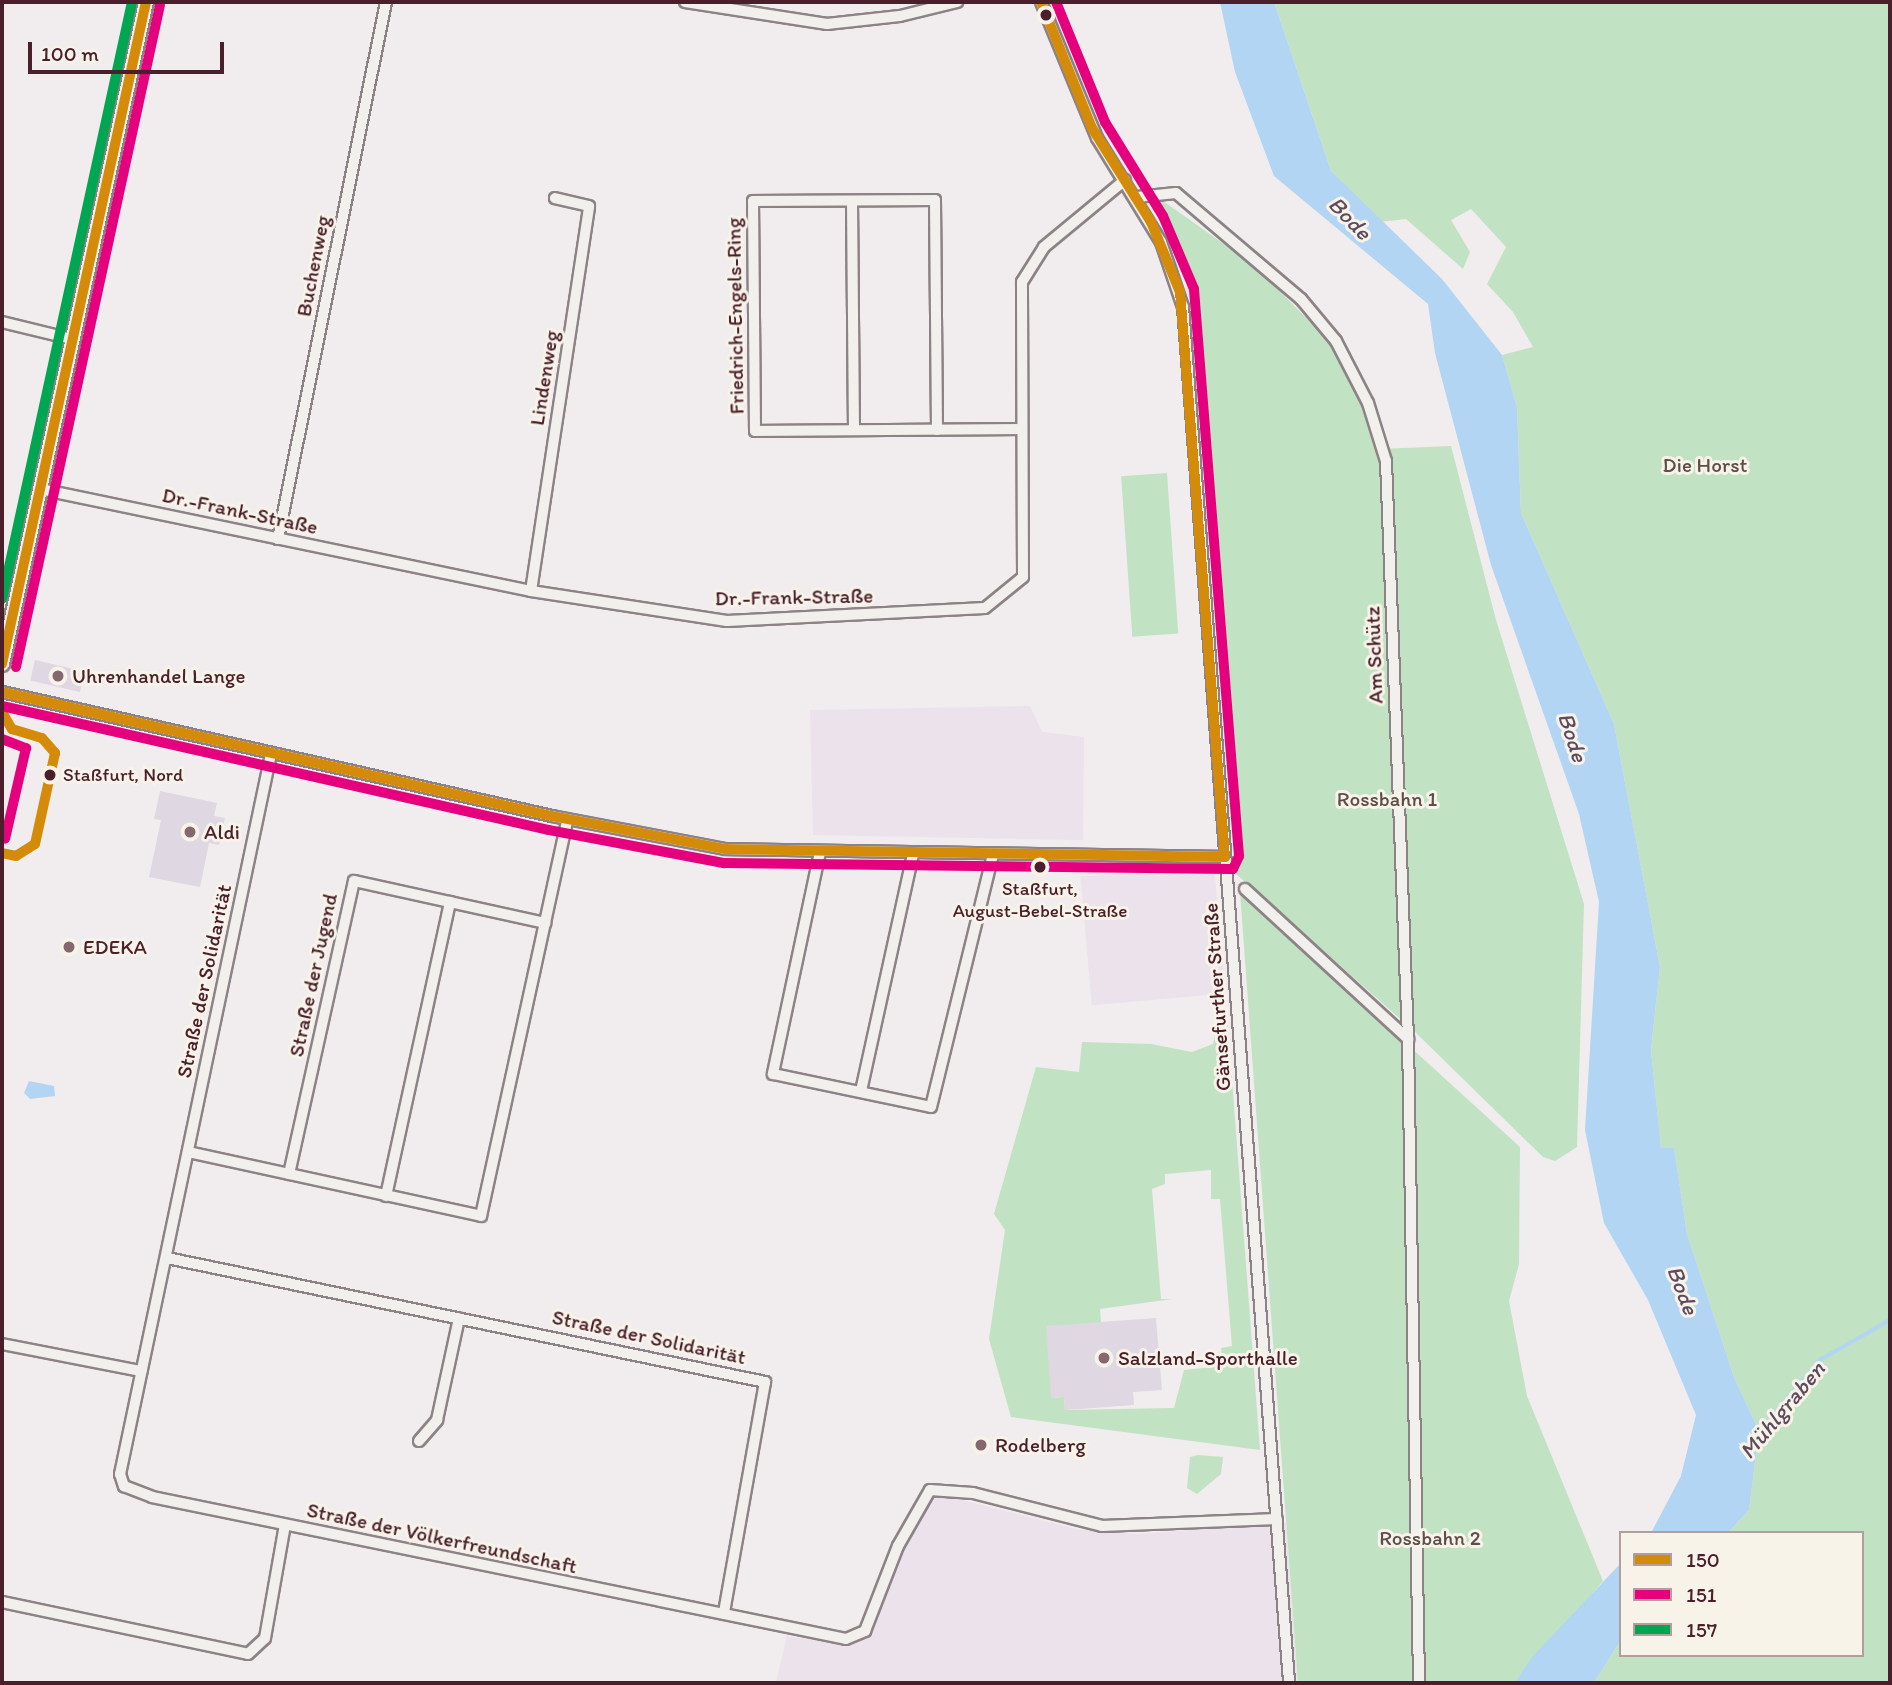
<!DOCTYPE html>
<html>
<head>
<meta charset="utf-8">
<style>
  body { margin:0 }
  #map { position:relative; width:1892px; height:1685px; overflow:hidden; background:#f1eced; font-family:Itim,sans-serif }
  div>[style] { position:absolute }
  .built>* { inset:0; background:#ebe2eb; transform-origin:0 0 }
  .green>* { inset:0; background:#c2e2c4; transform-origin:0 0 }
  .water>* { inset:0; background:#b2d5f3 }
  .stream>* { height:3.5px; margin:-1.75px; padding:0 1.75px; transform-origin:1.75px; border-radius:1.75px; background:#b2d5f3 }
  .building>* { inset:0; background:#dfd7e1; transform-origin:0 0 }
  .roads { filter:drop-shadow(2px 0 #8d8386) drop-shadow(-2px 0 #8d8386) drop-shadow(0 2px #8d8386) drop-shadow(0 -2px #8d8386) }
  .minor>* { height:10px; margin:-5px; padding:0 5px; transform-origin:5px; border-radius:5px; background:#f2f0ed }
  .tertiary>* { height:14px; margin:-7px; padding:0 7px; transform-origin:7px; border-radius:7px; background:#f2f0ed }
  .bus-1>* { height:10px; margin:-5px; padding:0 5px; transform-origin:5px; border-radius:5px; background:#d48b09 }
  .bus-2>* { height:10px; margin:-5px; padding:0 5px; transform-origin:5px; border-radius:5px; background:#e5007d }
  .bus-3>* { height:10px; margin:-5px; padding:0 5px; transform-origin:5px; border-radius:5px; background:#00a651 }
  .dots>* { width:19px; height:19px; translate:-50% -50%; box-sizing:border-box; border:4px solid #f7f3e8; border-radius:50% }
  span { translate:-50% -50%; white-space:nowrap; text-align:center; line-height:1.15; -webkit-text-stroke:6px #f7f3e8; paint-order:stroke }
  .bus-label { font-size:19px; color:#4a1f2b }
  .left { translate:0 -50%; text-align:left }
  .street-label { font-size:21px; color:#4a1f2b }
  .park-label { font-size:21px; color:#5e4e49 }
  .poi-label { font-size:21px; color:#4a1f2b }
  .water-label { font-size:23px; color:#5d4a5e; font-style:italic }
  .frame { position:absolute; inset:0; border:4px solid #4a1f2b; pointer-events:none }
  .legend { position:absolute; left:1619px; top:1531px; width:245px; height:126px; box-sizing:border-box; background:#f7f3e8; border:2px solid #b29e9c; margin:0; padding:9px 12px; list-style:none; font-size:21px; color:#4a1f2b }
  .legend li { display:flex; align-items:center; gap:14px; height:35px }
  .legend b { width:35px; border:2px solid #b29e9c }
  .scale { position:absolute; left:28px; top:42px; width:196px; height:32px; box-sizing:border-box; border:4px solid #4a1f2b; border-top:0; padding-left:9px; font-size:21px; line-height:24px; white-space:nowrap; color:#4a1f2b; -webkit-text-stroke:5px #f7f3e8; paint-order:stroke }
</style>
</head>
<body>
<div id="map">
  <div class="built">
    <i style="clip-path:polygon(1030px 706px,1042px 732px,1084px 737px,1083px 840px,813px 835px,810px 710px)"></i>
    <i style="left:1214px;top:865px;width:129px;height:134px;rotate:85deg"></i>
    <i style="clip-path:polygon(938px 1494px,1080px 1530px,1138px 1534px,1286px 1523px,1298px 1683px,776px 1683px,787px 1636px,849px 1646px,866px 1639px,925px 1500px)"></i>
  </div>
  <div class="green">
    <i style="clip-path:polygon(1274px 2px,1890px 2px,1890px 1683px,1594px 1683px,1621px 1640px,1621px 1655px,1862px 1655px,1862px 1533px,1728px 1533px,1749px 1510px,1759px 1431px,1734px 1377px,1687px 1234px,1674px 1149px,1661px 1149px,1651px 1050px,1660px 967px,1614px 724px,1521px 513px,1517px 407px,1502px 355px,1533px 347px,1513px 312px,1487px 284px,1506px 247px,1471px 209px,1451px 220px,1470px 252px,1463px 269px,1406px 219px,1380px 222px,1331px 171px)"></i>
    <i style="clip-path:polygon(1163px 201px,1255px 266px,1328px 340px,1366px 403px,1380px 449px,1451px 446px,1496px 620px,1584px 904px,1577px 1147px,1555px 1161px,1543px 1157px,1414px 1031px,1236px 874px,1195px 322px,1188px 284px,1157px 207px)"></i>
    <i style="left:1167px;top:473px;width:161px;height:46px;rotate:86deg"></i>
    <i style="clip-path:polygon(1240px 892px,1520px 1147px,1519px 1264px,1509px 1301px,1527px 1396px,1603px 1581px,1515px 1683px,1298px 1683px)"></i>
    <i style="clip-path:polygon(evenodd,1227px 1013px,1260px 1450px,1011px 1417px,989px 1339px,1005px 1230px,994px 1214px,1036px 1067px,1079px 1072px,1082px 1042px,1151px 1044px,1192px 1052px,1213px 1044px,1220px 1014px,1227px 1013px,1211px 1170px,1211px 1199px,1220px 1199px,1232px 1346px,1221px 1348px,1223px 1366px,1184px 1370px,1174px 1408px,1065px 1410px,1064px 1397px,1051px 1398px,1101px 1322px,1100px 1309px,1172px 1299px,1161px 1299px,1152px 1189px,1165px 1184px,1165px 1174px,1211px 1170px)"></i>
    <i style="clip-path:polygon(1198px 1455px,1223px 1457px,1221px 1474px,1197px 1494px,1187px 1488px,1190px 1457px)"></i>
  </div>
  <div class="water">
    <i style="clip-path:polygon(1220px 2px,1274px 2px,1331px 171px,1442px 279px,1502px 355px,1517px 407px,1521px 513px,1614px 724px,1660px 967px,1651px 1050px,1661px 1148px,1674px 1148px,1687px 1234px,1734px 1377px,1759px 1431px,1749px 1510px,1728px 1533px,1651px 1533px,1681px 1476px,1696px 1415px,1648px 1300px,1604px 1223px,1585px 1130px,1599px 902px,1579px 814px,1491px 565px,1435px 353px,1428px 304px,1274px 176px,1235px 72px)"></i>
    <i style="clip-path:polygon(29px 1081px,54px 1086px,55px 1096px,30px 1099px,24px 1093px)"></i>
    <i style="clip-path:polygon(1621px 1563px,1621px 1640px,1594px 1683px,1515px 1683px,1532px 1657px)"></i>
  </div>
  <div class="stream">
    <i style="left:1758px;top:1433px;width:96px;rotate:-49.7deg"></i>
    <i style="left:1820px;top:1360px;width:81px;rotate:-29.7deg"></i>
  </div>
  <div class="building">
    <i style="left:35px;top:660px;width:51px;height:21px;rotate:13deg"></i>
    <i style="clip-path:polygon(160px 791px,217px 803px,214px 816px,225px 818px,219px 845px,209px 843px,200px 887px,149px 877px,161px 820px,154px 819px)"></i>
    <i style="clip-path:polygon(1156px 1318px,1162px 1390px,1133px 1392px,1134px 1405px,1065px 1410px,1064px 1397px,1051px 1398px,1046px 1326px)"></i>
  </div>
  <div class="roads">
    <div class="minor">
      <i style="left:685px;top:2px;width:144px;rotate:8.8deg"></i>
      <i style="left:827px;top:24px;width:73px;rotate:-6.3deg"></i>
      <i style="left:900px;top:16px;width:59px;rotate:-13.8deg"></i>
      <i style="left:1041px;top:2px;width:147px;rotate:67.6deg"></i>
      <i style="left:1097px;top:138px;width:122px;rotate:58.4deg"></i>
      <i style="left:1161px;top:242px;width:69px;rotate:71.3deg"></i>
      <i style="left:1183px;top:307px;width:1380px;rotate:85.59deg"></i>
      <i style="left:1137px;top:197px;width:39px;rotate:-6deg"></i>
      <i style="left:1176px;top:193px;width:164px;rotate:40.3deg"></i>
      <i style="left:1301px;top:299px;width:55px;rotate:50.2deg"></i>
      <i style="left:1336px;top:341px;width:70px;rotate:62.7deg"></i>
      <i style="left:1368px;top:403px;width:61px;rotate:72.8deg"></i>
      <i style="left:1386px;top:461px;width:578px;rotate:87.82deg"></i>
      <i style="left:1408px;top:1039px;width:644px;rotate:89.02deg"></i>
      <i style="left:852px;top:201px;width:229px;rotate:89.5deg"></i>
      <i style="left:2px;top:322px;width:72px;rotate:13.7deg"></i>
      <i style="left:937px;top:430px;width:230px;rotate:-90.5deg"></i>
      <i style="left:935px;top:200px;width:182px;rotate:179.7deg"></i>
      <i style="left:753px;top:201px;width:230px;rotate:89.5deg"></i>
      <i style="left:755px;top:431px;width:264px;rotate:-0.4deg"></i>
      <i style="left:40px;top:489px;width:501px;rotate:11.74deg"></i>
      <i style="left:531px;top:591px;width:198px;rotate:8.7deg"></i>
      <i style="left:727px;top:621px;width:258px;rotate:-2.9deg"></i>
      <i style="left:985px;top:608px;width:49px;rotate:-39.2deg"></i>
      <i style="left:1023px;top:577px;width:295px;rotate:-90.2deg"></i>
      <i style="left:1022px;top:282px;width:41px;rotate:-57.8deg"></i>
      <i style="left:1044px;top:247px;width:105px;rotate:-39.6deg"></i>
      <i style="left:278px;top:539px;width:548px;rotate:-78.63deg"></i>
      <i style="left:531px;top:591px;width:389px;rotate:-81.4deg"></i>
      <i style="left:589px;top:206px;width:35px;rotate:-167deg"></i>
      <i style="left:2px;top:692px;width:564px;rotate:12.71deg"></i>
      <i style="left:552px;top:816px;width:176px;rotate:10.8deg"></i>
      <i style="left:725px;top:849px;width:500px;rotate:0.92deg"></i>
      <i style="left:271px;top:754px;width:736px;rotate:101.84deg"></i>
      <i style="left:120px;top:1474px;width:13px;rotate:72deg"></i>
      <i style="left:124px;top:1486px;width:30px;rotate:21deg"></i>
      <i style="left:152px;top:1497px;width:708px;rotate:11.56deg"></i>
      <i style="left:846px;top:1639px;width:21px;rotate:-23deg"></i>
      <i style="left:865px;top:1631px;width:91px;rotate:-68.8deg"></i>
      <i style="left:898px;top:1546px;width:64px;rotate:-60.3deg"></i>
      <i style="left:930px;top:1490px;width:43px;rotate:4deg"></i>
      <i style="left:973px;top:1493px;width:133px;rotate:14.3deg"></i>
      <i style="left:1102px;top:1526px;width:175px;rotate:-2.3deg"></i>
      <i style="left:820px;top:852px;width:227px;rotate:102deg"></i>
      <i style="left:773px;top:1074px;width:161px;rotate:11.8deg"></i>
      <i style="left:931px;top:1107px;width:260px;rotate:-76.2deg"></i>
      <i style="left:1245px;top:889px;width:222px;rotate:42.6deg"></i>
      <i style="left:861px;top:1091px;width:242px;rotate:-77.6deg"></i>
      <i style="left:188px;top:1152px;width:300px;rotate:12.3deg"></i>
      <i style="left:481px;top:1216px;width:405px;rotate:-77.7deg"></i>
      <i style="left:289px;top:1174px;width:300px;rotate:-77.5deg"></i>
      <i style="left:354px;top:881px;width:196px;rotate:12.4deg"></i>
      <i style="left:386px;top:1196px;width:301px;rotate:-77.7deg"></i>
      <i style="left:167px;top:1258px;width:611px;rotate:11.71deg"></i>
      <i style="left:765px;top:1382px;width:235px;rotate:100.1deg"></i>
      <i style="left:2px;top:1344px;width:142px;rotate:11deg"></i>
      <i style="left:419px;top:1441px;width:28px;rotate:-49deg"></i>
      <i style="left:437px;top:1420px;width:104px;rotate:-77.8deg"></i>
      <i style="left:2px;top:1602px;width:251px;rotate:11.9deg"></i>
      <i style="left:248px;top:1654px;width:23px;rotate:-43deg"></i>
      <i style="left:265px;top:1638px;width:115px;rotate:-80deg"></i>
    </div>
    <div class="tertiary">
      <i style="left:2px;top:664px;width:677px;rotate:-77.73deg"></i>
    </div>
  </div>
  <div class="bus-1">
    <i style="left:2px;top:664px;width:677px;rotate:-77.73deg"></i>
    <i style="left:2px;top:692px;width:564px;rotate:12.71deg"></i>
    <i style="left:552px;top:816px;width:176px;rotate:10.8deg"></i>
    <i style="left:725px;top:849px;width:500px;rotate:0.92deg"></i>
    <i style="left:1225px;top:857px;width:567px;rotate:-94.55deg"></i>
    <i style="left:1180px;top:292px;width:76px;rotate:-112.5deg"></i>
    <i style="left:1151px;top:222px;width:111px;rotate:-122.1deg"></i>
    <i style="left:1092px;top:128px;width:136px;rotate:-112deg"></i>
    <i style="left:2px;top:712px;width:20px;rotate:60deg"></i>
    <i style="left:12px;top:729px;width:31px;rotate:17deg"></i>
    <i style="left:42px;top:738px;width:20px;rotate:49deg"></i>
    <i style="left:55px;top:753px;width:93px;rotate:102.4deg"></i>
    <i style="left:35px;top:844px;width:22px;rotate:148deg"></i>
    <i style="left:16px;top:856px;width:14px;rotate:-168deg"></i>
  </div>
  <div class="bus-2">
    <i style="left:16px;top:667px;width:677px;rotate:-77.73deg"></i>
    <i style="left:2px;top:706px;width:561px;rotate:12.77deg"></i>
    <i style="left:549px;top:830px;width:178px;rotate:10.7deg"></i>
    <i style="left:724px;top:863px;width:509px;rotate:0.68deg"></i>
    <i style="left:1233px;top:869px;width:14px;rotate:-65deg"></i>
    <i style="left:1239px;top:856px;width:569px;rotate:-94.54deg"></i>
    <i style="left:1194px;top:289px;width:79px;rotate:-113deg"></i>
    <i style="left:1163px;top:216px;width:110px;rotate:-121.7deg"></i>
    <i style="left:1105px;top:122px;width:130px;rotate:-112.2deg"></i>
    <i style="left:2px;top:739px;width:26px;rotate:21deg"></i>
    <i style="left:26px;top:748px;width:93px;rotate:103deg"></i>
  </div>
  <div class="bus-3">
    <i style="left:2px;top:599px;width:611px;rotate:-77.72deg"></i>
  </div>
  <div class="dots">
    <i style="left:1046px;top:15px;background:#4a1f2b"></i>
    <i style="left:58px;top:676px;background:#84676f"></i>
    <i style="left:50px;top:775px;background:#4a1f2b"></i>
    <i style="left:190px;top:832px;background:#84676f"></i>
    <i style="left:1040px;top:867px;background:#4a1f2b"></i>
    <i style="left:69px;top:947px;background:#84676f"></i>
    <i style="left:1104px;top:1358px;background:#84676f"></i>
    <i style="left:981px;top:1445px;background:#84676f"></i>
  </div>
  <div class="bus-label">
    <span class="left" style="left:63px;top:775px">Staßfurt, Nord</span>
    <span style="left:1040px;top:900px">Staßfurt,<br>August-Bebel-Straße</span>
  </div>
  <div class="street-label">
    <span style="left:313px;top:266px;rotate:-79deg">Buchenweg</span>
    <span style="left:735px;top:316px;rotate:-91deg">Friedrich-Engels-Ring</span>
    <span style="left:544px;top:378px;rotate:-81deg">Lindenweg</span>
    <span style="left:240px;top:511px;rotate:12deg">Dr.-Frank-Straße</span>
    <span style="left:794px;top:597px;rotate:-1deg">Dr.-Frank-Straße</span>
    <span style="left:1374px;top:655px;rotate:-92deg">Am Schütz</span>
    <span style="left:313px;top:975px;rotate:-78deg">Straße der Jugend</span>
    <span style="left:204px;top:981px;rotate:-78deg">Straße der Solidarität</span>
    <span style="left:1217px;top:997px;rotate:-94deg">Gänsefurther Straße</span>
    <span style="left:649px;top:1337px;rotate:12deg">Straße der Solidarität</span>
    <span style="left:442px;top:1538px;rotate:12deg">Straße der Völkerfreundschaft</span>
  </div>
  <div class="park-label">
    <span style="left:1705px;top:465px">Die Horst</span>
    <span style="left:1387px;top:799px">Rossbahn 1</span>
    <span style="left:1430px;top:1538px">Rossbahn 2</span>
  </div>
  <div class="poi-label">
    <span class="left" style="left:72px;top:676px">Uhrenhandel Lange</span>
    <span class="left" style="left:204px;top:832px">Aldi</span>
    <span class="left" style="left:83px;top:947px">EDEKA</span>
    <span class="left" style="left:1118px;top:1358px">Salzland-Sporthalle</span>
    <span class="left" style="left:995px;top:1445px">Rodelberg</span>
  </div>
  <div class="water-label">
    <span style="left:1350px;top:218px;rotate:46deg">Bode</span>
    <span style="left:1573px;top:737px;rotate:72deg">Bode</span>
    <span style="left:1683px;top:1290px;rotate:69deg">Bode</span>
    <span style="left:1782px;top:1410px;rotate:-50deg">Mühlgraben</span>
  </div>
  <div class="frame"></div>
  <ul class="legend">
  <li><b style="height:9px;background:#d48b09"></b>150</li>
  <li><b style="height:9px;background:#e5007d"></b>151</li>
  <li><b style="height:9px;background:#00a651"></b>157</li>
  </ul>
  <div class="scale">100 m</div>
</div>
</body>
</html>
